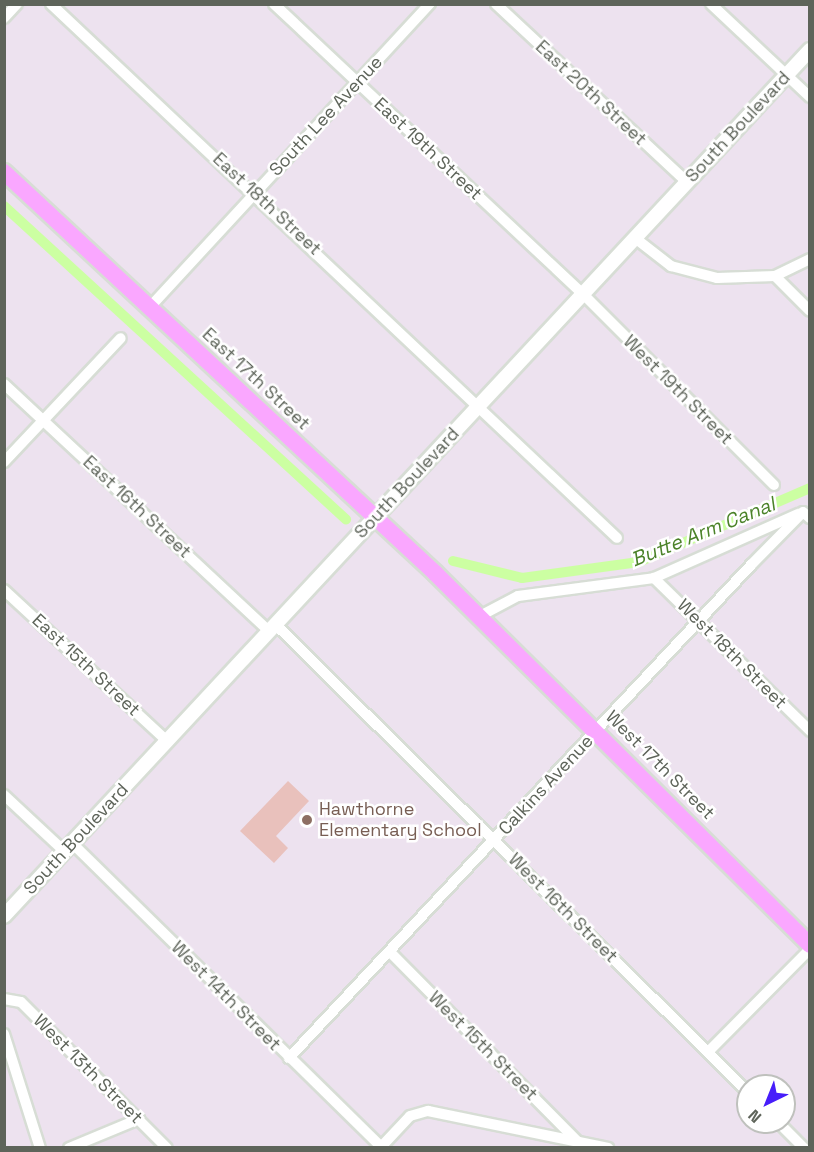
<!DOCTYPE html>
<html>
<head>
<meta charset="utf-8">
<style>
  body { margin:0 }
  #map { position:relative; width:814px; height:1152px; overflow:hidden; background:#ede2ef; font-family:"Space Grotesk",sans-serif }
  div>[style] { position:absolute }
  .green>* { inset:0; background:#e9c1bc }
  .canal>* { height:10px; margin:-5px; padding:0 5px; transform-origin:5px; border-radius:5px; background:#ccffa2 }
  .roads { filter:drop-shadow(2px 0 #d7ddd5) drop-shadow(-2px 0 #d7ddd5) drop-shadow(0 2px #d7ddd5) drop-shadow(0 -2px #d7ddd5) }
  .minor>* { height:10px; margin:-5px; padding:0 5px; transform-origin:5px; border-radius:5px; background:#fff }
  .tertiary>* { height:14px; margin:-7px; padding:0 7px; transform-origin:7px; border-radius:7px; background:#fff }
  .primary>* { height:16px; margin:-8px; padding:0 8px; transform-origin:8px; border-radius:8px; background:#faa7ff }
  .dots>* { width:16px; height:16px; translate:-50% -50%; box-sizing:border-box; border:3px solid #fff; border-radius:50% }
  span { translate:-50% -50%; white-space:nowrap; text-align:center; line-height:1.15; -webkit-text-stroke:5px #fff; paint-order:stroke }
  .street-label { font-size:18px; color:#5e645a }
  .education-label { font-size:18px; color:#785e54 }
  .left { translate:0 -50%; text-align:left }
  .water-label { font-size:20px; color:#4b8229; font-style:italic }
  .frame { position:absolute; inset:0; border:6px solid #5e645a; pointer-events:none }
  .north { position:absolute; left:736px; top:1074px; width:60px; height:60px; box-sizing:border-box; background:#fff; border:2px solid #bfc1bd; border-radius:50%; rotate:223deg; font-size:16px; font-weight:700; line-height:24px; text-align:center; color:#5e645a }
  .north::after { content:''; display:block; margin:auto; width:21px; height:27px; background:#471dfa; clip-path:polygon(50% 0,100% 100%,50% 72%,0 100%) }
</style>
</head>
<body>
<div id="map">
  <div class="green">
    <i style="clip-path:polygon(288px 781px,309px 801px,276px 836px,288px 848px,274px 863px,240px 831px)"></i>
  </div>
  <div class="canal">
    <i style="left:4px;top:206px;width:464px;rotate:42.5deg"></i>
    <i style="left:453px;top:561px;width:71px;rotate:13.8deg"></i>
    <i style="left:522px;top:578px;width:118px;rotate:-7.8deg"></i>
    <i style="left:639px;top:562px;width:186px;rotate:-23.4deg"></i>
  </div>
  <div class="roads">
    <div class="minor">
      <i style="left:51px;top:4px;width:778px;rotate:43.33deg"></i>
      <i style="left:274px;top:4px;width:424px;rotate:43.2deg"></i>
      <i style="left:583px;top:294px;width:270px;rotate:45deg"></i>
      <i style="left:496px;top:4px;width:261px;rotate:43deg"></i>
      <i style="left:711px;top:4px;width:136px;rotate:43.2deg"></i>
      <i style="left:4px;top:18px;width:19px;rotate:-47deg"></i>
      <i style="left:635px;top:238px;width:46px;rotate:37.9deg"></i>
      <i style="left:671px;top:266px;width:48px;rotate:14.6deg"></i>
      <i style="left:717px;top:278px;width:58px;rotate:-2deg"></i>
      <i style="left:775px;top:276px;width:39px;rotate:-26deg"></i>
      <i style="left:775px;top:276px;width:49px;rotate:45deg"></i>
      <i style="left:150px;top:307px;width:413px;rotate:-47.3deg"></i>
      <i style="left:4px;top:384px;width:362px;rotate:43deg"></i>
      <i style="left:4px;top:462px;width:170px;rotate:-46.7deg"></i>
      <i style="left:654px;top:578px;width:219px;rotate:44.4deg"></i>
      <i style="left:4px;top:590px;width:222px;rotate:42.8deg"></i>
      <i style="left:480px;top:616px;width:43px;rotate:-27.8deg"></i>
      <i style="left:518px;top:596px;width:137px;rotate:-7.5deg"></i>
      <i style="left:654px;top:578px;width:158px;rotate:-24deg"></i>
      <i style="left:275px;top:624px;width:665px;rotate:44.7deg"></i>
      <i style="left:4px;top:795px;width:82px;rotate:43deg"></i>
      <i style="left:72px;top:843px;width:435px;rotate:44.5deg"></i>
      <i style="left:390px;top:952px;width:266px;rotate:45.3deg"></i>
      <i style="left:4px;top:999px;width:17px;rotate:10deg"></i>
      <i style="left:21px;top:1002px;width:206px;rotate:45deg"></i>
      <i style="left:4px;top:1034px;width:120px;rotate:72.5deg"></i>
      <i style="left:708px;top:1052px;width:145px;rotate:-45.3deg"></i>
      <i style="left:289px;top:1058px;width:676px;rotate:-46.86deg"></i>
      <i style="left:751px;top:565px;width:74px;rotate:-45.5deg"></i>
      <i style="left:803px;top:512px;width:9px;rotate:41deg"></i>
      <i style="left:778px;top:1122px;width:37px;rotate:45deg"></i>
      <i style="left:381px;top:1147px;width:42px;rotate:-46.9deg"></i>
      <i style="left:410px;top:1116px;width:19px;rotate:-16deg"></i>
      <i style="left:428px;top:1111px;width:184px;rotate:11.6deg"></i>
      <i style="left:69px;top:1148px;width:76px;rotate:-22.5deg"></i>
    </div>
    <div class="tertiary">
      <i style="left:4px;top:916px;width:1183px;rotate:-47.06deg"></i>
    </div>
    <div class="primary">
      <i style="left:4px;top:172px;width:589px;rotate:42.93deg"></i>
      <i style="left:435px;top:573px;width:528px;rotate:44.77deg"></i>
    </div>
  </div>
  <div class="dots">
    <i style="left:307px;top:820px;background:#8d6e63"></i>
  </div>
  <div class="street-label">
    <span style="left:591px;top:93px;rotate:43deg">East 20th Street</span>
    <span style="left:326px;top:116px;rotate:-47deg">South Lee Avenue</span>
    <span style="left:738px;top:127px;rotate:-47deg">South Boulevard</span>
    <span style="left:428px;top:149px;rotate:43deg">East 19th Street</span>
    <span style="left:267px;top:204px;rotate:43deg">East 18th Street</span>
    <span style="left:256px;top:379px;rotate:43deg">East 17th Street</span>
    <span style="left:678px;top:390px;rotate:45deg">West 19th Street</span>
    <span style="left:407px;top:483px;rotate:-47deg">South Boulevard</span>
    <span style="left:137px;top:507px;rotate:43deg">East 16th Street</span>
    <span style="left:732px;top:654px;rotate:45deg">West 18th Street</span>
    <span style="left:86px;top:665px;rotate:43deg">East 15th Street</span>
    <span style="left:660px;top:765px;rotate:45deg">West 17th Street</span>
    <span style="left:546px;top:785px;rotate:-47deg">Calkins Avenue</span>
    <span style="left:76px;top:839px;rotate:-47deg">South Boulevard</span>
    <span style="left:563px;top:908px;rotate:45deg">West 16th Street</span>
    <span style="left:226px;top:996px;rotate:45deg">West 14th Street</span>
    <span style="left:483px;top:1046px;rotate:45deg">West 15th Street</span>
    <span style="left:88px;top:1069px;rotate:45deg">West 13th Street</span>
  </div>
  <div class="education-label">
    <span class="left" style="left:319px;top:820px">Hawthorne<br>Elementary School</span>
  </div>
  <div class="water-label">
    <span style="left:703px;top:532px;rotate:-22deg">Butte Arm Canal</span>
  </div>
  <div class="frame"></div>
  <div class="north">N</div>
</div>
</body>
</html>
